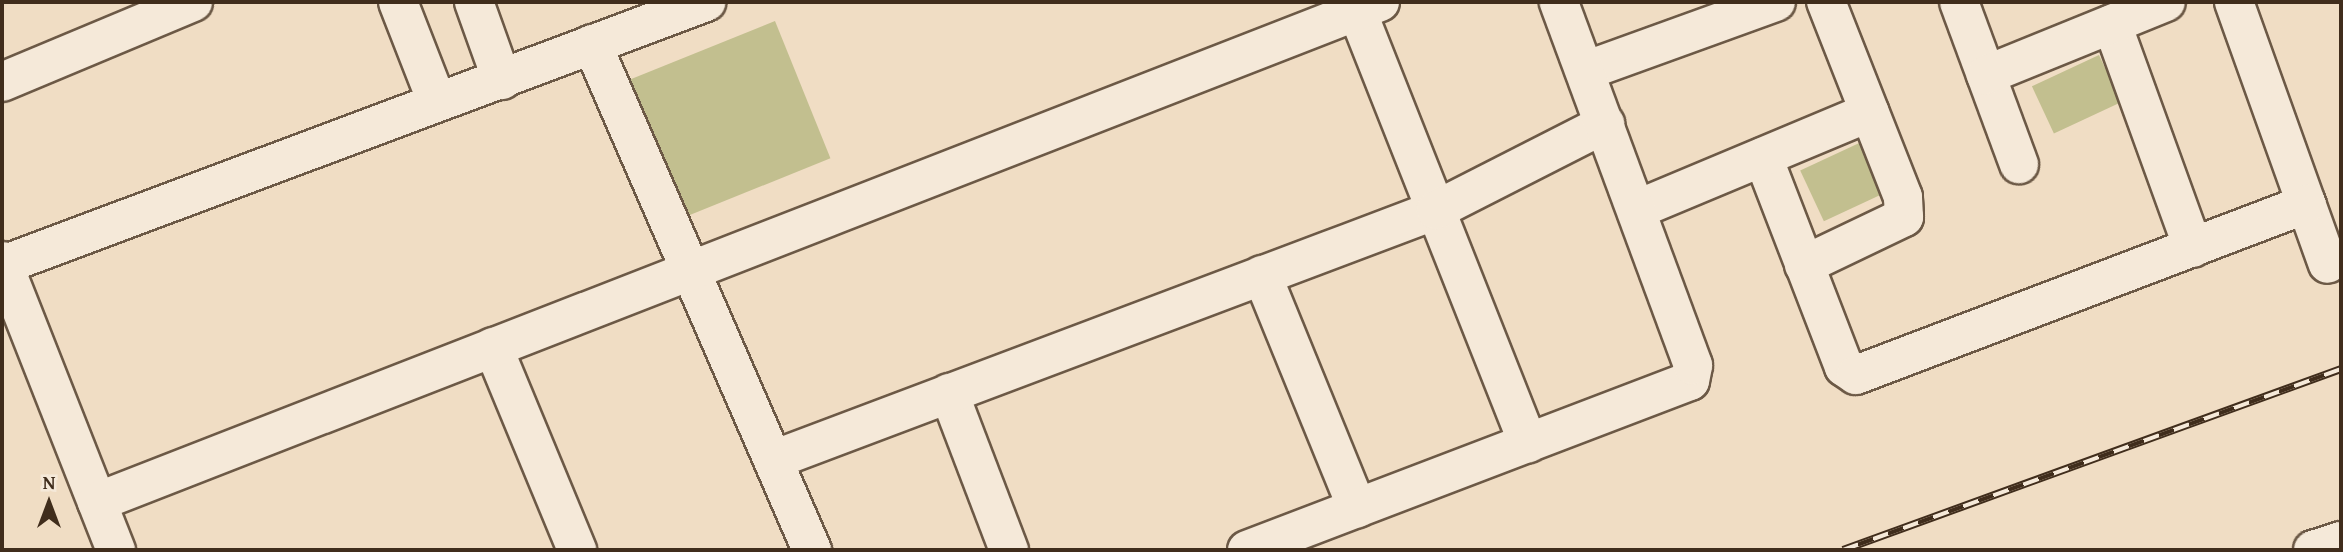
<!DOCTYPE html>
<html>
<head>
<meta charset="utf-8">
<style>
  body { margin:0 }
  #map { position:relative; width:2343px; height:552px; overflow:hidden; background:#f0ddc4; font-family:"Gentium Book Plus",serif }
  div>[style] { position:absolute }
  .green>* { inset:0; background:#c2bf8f; transform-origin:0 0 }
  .roads { filter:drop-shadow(2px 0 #6c5946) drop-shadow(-2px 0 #6c5946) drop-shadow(0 2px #6c5946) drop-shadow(0 -2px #6c5946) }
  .minor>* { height:38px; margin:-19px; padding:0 19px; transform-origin:19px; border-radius:19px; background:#f5e9d9 }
  .rail>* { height:8px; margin-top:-4px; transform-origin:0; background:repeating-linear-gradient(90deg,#f5e9d9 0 16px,#402d1c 0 32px); box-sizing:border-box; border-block:2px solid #402d1c }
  span { translate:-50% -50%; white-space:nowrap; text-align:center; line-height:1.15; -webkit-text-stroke:7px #f5e9d9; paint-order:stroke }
  .frame { position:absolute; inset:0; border:4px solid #402d1c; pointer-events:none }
  .north { position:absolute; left:14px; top:468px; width:70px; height:70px; -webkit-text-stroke:5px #f5e9d9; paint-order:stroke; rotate:0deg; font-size:19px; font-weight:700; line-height:28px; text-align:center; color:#402d1c }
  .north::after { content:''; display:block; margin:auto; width:24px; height:32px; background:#402d1c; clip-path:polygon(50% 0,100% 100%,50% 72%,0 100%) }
</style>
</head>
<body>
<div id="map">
  <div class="green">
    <i style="left:775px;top:21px;width:148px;height:157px;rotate:68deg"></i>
    <i style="left:2099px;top:55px;width:52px;height:74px;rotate:65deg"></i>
    <i style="left:1870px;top:138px;width:56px;height:77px;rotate:65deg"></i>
  </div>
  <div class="roads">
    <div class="minor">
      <i style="left:398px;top:2px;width:107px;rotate:68.7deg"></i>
      <i style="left:474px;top:2px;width:83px;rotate:70.3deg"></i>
      <i style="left:1959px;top:2px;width:173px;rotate:69.7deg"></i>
      <i style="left:2234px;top:2px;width:278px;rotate:70.3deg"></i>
      <i style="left:1357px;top:11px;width:465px;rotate:68.4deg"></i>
      <i style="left:2112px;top:24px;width:238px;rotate:70.1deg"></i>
      <i style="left:592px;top:44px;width:552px;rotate:66.5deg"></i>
      <i style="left:1585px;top:71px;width:203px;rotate:-19.9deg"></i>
      <i style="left:1986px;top:75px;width:194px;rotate:-22.1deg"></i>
      <i style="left:2px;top:82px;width:207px;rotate:-22.7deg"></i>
      <i style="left:1763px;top:157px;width:225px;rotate:68.9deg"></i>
      <i style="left:1844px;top:367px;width:14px;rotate:34deg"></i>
      <i style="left:1856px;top:375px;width:482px;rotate:-20.8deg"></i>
      <i style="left:1638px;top:209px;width:251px;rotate:-22.7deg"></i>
      <i style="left:2px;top:261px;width:311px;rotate:68.5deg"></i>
      <i style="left:3px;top:265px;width:751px;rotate:-20.51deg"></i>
      <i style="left:1804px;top:265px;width:111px;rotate:-25.6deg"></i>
      <i style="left:1904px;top:217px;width:20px;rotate:-93deg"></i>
      <i style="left:1903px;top:197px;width:210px;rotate:-111.5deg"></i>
      <i style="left:1262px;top:275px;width:252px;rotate:67.8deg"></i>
      <i style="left:493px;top:347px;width:220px;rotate:67.5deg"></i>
      <i style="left:949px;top:393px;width:168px;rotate:69.1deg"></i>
      <i style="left:773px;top:460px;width:709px;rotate:-20.66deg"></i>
      <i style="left:1436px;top:210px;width:190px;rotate:-27deg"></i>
      <i style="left:97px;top:502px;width:1377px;rotate:-21.29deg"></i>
      <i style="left:1247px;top:550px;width:474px;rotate:-20.9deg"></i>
      <i style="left:1690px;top:381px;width:16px;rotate:-79deg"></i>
      <i style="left:1693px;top:365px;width:387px;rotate:-110.3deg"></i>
      <i style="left:2313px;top:550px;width:29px;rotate:-18deg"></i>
    </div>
  </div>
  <div class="rail">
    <i style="left:1843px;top:550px;width:530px;rotate:-19.97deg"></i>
  </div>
  <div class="frame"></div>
  <div class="north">N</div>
</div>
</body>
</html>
